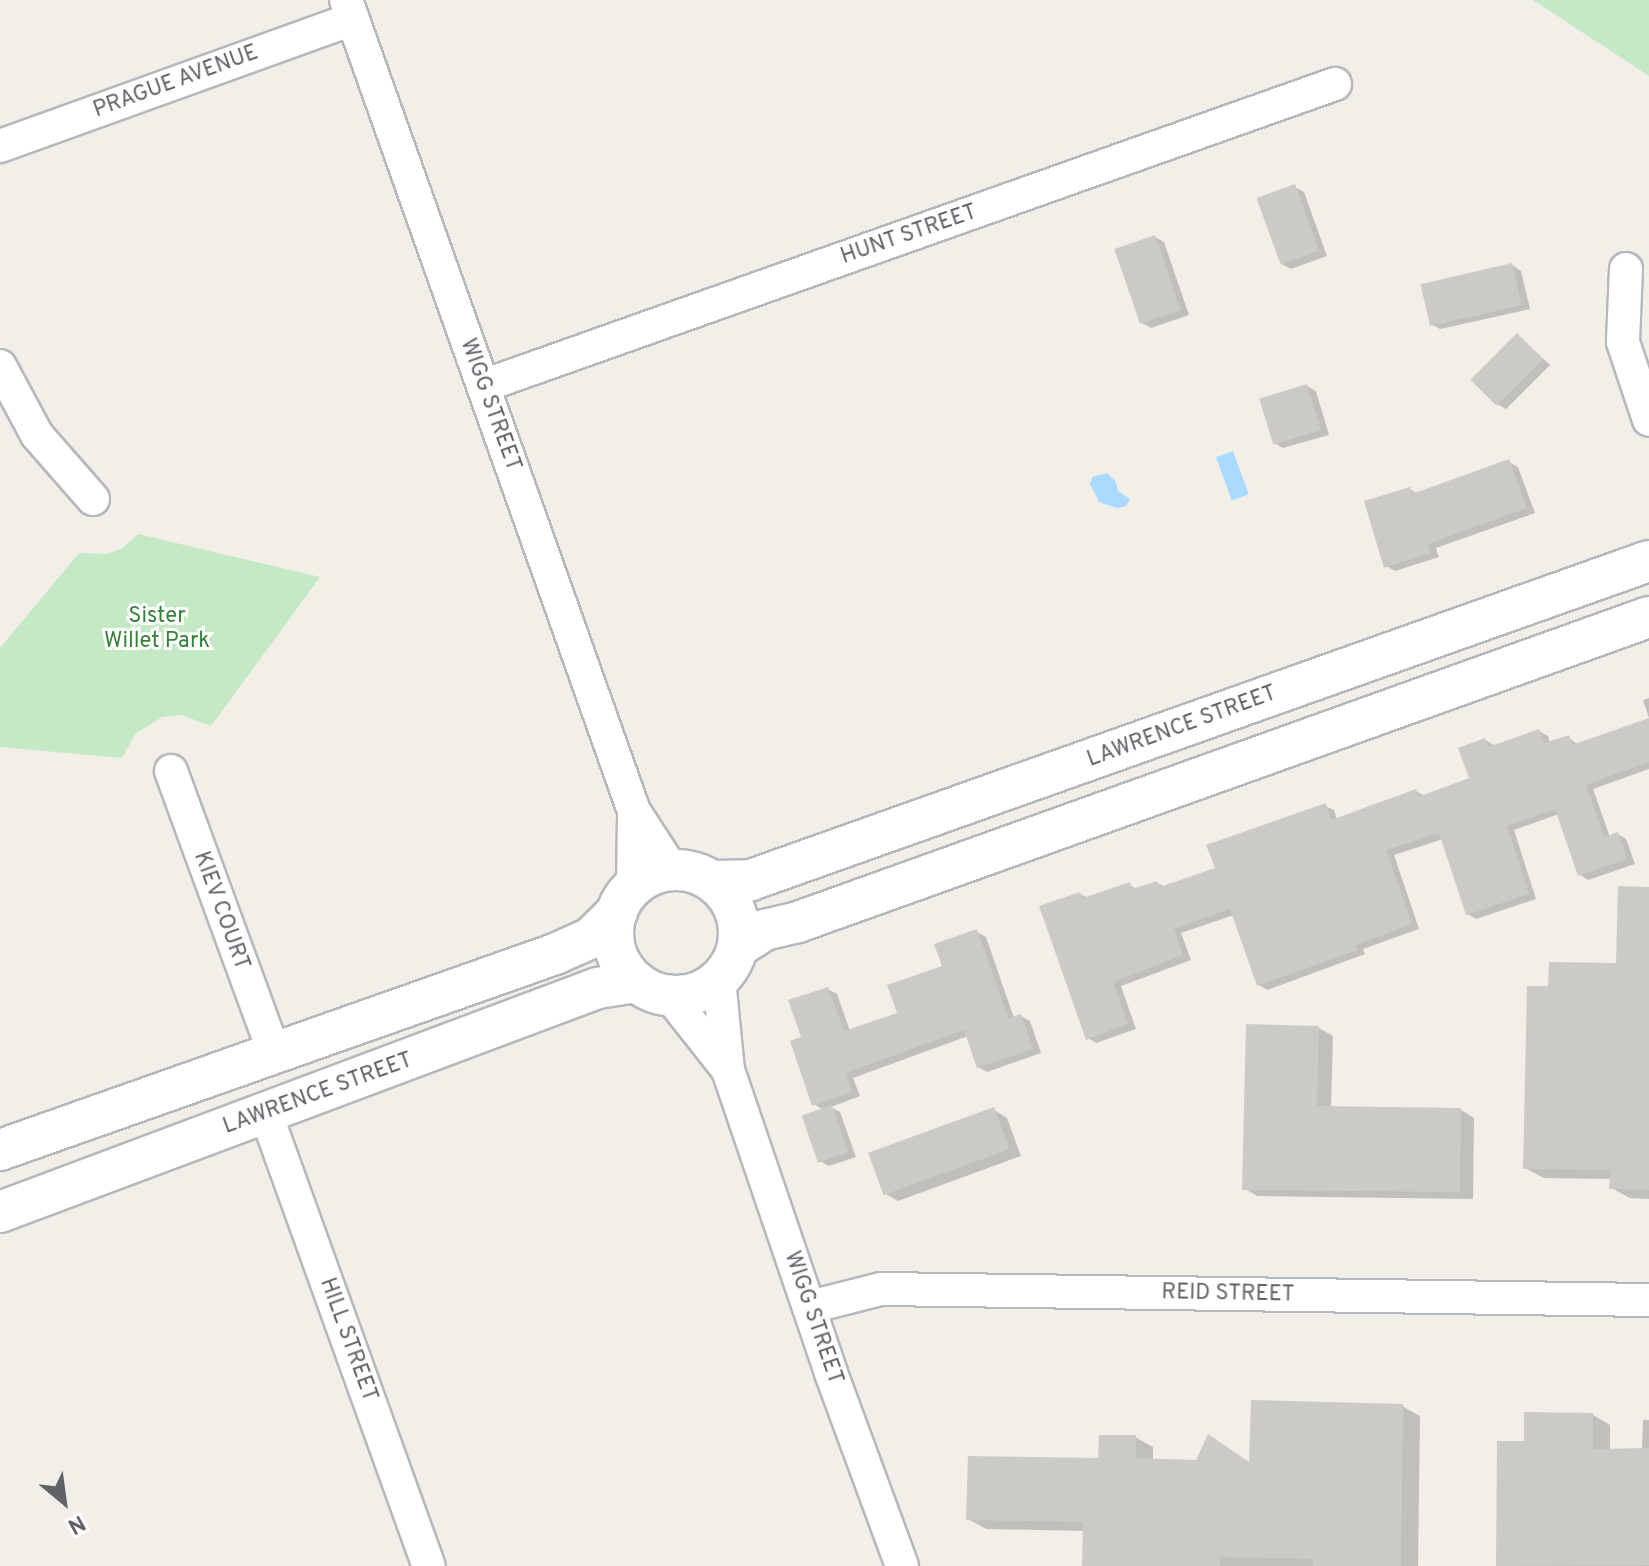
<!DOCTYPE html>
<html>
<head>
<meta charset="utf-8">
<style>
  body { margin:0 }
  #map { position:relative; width:1649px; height:1566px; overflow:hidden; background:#f1efe8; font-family:Overpass,sans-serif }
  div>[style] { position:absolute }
  .green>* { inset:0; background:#c5e8c5 }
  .water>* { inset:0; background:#aadaff; transform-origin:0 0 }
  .shadow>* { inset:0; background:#0003 }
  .building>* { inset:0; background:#cccac5; transform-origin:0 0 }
  .roads { filter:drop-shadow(2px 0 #b5b8bc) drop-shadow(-2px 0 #b5b8bc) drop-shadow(0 2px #b5b8bc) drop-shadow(0 -2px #b5b8bc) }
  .minor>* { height:32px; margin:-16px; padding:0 16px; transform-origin:16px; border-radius:16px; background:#fff }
  .tertiary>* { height:40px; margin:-20px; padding:0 20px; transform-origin:20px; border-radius:20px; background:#fff }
  .tertiary>.ring { margin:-20px; padding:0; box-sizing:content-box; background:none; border:40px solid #fff; border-radius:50% }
  span { translate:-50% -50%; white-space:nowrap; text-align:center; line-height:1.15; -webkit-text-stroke:6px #fff; paint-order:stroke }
  .street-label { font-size:22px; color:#5f6368 }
  .park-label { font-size:22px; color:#348238 }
  .north { position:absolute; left:24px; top:1462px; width:80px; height:80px; -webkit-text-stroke:6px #fff; paint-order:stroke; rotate:151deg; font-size:22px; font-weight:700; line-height:32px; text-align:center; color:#5f6368 }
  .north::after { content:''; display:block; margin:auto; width:28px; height:36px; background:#5f6368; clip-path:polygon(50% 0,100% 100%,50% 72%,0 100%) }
</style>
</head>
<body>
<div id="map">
  <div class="green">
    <i style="clip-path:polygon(1533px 0,1649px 0,1649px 76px)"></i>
    <i style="clip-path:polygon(138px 534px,320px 577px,211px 726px,182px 715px,162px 717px,135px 734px,122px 758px,0 747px,0 648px,79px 553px,107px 554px,123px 548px)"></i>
  </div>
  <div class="water">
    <i style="left:1233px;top:451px;width:46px;height:18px;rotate:70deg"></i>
    <i style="clip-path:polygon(1107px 473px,1116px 482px,1118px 491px,1130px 499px,1126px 506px,1117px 508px,1099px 502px,1090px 484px,1092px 477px)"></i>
  </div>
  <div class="shadow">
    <i style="clip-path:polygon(1295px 187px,1304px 192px,1327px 256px,1291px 269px,1282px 264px)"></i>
    <i style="clip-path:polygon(1155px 237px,1164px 242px,1189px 315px,1151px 328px,1142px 323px)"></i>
    <i style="clip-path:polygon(1512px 265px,1521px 271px,1530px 309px,1440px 329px,1431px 324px)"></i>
    <i style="clip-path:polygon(1518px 336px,1550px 365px,1506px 409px,1497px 404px)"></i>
    <i style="clip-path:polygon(1307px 386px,1316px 391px,1329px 435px,1283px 448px,1274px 443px)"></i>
    <i style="clip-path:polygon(1509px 462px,1518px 467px,1535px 513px,1436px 548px,1439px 557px,1395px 571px,1386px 566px,1410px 489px,1418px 494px)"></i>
    <i style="clip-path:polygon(1649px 698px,1649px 718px,1643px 700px)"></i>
    <i style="clip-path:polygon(1649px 720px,1649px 769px,1593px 789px,1610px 837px,1618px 834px,1626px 839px,1635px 864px,1588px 880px,1580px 875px,1559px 814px,1514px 830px,1536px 899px,1476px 919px,1468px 914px,1443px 839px,1394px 855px,1419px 929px,1363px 949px,1365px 954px,1267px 990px,1259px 985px,1234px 915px,1181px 933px,1191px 960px,1121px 986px,1136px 1029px,1096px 1043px,1088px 1038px,1080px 894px,1088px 898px,1129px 885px,1137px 889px,1157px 883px,1165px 887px,1217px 870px,1325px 806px,1334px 810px,1337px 820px,1416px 791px,1425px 796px,1472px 780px,1485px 740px,1494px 745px,1539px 731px,1548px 736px,1550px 743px,1568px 737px,1578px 745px)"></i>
    <i style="clip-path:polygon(1649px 889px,1649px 1199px,1630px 1198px,1611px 1188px,1612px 1179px,1544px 1178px,1525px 1168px,1550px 988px,1617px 965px)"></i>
    <i style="clip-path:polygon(977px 932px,986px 937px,1014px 1018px,1021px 1016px,1030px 1021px,1041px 1053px,987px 1072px,978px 1067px,968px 1036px,853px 1078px,860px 1096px,831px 1107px,840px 1112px,856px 1157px,829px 1166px,820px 1161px,823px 1110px,814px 1104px,803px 1038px,828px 989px,837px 994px,850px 1031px,899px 1014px)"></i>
    <i style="clip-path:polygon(1319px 1028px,1333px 1036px,1331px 1109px,1461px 1110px,1474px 1118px,1473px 1199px,1257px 1196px,1244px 1188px)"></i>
    <i style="clip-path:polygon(994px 1110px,1007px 1118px,1021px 1156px,898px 1201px,884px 1193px)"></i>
    <i style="clip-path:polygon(1402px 1406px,1420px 1416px,1418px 1566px,1084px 1566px,1085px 1531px,986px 1529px,968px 1519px,1100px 1460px,1135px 1437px,1153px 1447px,1153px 1461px,1251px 1464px)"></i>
    <i style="clip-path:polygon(1593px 1415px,1610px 1425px,1610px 1450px,1642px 1450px,1643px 1420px,1649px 1420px,1649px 1566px,1498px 1566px,1498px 1443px,1526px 1443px)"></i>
  </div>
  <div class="building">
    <i style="left:1295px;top:184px;width:71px;height:41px;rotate:70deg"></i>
    <i style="left:1155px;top:235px;width:79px;height:43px;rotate:71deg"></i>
    <i style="left:1512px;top:263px;width:43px;height:94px;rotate:77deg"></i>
    <i style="left:1517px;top:333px;width:37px;height:66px;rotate:45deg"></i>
    <i style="left:1307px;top:384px;width:48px;height:50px;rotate:73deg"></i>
    <i style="clip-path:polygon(1509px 459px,1527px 508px,1428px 544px,1431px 553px,1384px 568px,1364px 501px,1410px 487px,1412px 494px)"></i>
    <i style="clip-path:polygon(1649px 718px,1649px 762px,1586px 785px,1604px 837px,1618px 832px,1627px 859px,1578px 876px,1555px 809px,1507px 826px,1529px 894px,1466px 915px,1439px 833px,1386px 850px,1412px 924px,1356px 945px,1358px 950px,1257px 986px,1230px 909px,1174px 929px,1183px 955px,1113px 982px,1128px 1024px,1086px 1040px,1039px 906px,1080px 892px,1083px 898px,1130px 882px,1132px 889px,1157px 881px,1160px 887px,1215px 868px,1206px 845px,1326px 803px,1331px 820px,1416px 789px,1418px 797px,1469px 778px,1458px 748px,1485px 738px,1489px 747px,1539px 729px,1544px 743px,1569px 735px,1572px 745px)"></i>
    <i style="clip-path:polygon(1618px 886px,1649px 887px,1649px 1190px,1609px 1189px,1610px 1170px,1523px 1169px,1527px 986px,1548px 986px,1549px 962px,1616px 963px)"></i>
    <i style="clip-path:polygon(977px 929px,1008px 1018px,1021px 1014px,1033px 1049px,977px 1068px,964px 1030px,846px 1073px,852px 1092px,812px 1106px,790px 1041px,801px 1037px,788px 1000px,828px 987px,844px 1031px,897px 1013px,887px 985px,942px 966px,934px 944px)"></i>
    <i style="clip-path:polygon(1246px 1024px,1319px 1026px,1317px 1106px,1461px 1108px,1460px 1192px,1242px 1190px)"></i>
    <i style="left:832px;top:1105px;width:50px;height:32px;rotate:71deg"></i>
    <i style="left:994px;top:1107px;width:45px;height:134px;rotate:70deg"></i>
    <i style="clip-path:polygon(1251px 1400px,1403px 1404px,1401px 1566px,1313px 1566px,1313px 1559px,1220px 1557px,1220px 1566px,1082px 1566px,1083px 1522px,966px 1520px,968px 1456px,1098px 1458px,1099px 1435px,1136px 1435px,1136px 1458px,1196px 1460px,1208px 1434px,1249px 1462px)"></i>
    <i style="clip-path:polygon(1524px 1412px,1593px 1413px,1593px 1449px,1649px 1448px,1649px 1565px,1496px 1566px,1497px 1441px,1524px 1441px)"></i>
  </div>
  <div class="roads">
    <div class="minor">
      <i style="left:346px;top:0;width:861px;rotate:70.45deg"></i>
      <i style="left:634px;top:811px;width:72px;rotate:57deg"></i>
      <i style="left:0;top:146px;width:375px;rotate:-19.8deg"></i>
      <i style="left:1626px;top:269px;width:73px;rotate:92.4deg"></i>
      <i style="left:1623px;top:342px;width:82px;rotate:71.6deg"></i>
      <i style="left:0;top:366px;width:78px;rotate:61.8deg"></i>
      <i style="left:37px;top:435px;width:85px;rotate:48.8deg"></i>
      <i style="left:483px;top:386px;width:904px;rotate:-19.52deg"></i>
      <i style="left:171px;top:771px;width:297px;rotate:69.9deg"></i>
      <i style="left:633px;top:887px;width:76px;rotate:-89.2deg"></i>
      <i style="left:719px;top:979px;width:91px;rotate:84.4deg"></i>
      <i style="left:728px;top:1070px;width:320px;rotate:71.2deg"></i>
      <i style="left:831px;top:1373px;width:206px;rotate:69.8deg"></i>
      <i style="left:669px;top:995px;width:95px;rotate:51.8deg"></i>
      <i style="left:266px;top:1114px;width:480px;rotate:70.2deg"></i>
      <i style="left:810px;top:1307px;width:73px;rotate:-14.2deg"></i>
      <i style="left:881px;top:1289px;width:768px;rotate:0.82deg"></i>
    </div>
    <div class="tertiary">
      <i class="ring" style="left:613px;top:870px;width:86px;height:86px"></i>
      <i style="left:712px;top:881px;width:39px;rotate:-1deg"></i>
      <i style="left:751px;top:880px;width:953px;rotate:-19.56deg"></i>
      <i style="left:738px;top:947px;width:31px;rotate:-33deg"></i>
      <i style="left:764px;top:930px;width:35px;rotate:-13deg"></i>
      <i style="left:798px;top:922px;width:904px;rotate:-19.72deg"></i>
      <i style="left:0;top:1150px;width:589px;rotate:-19.45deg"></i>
      <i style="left:555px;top:954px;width:39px;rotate:-24deg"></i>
      <i style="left:591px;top:938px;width:37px;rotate:-45deg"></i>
      <i style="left:0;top:1212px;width:639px;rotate:-20.54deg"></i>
      <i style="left:598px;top:988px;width:39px;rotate:-9deg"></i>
    </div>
  </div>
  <div class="street-label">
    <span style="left:176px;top:82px;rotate:-20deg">PRAGUE AVENUE</span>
    <span style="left:909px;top:235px;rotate:-19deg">HUNT STREET</span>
    <span style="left:490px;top:405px;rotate:70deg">WIGG STREET</span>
    <span style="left:1182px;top:727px;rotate:-20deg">LAWRENCE STREET</span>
    <span style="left:221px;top:911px;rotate:70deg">KIEV COURT</span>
    <span style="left:318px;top:1094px;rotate:-20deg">LAWRENCE STREET</span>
    <span style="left:1228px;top:1294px;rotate:1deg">REID STREET</span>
    <span style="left:813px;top:1318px;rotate:71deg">WIGG STREET</span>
    <span style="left:348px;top:1340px;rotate:70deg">HILL STREET</span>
  </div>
  <div class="park-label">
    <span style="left:157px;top:629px">Sister<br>Willet Park</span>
  </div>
  <div class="north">N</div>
</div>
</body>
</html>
